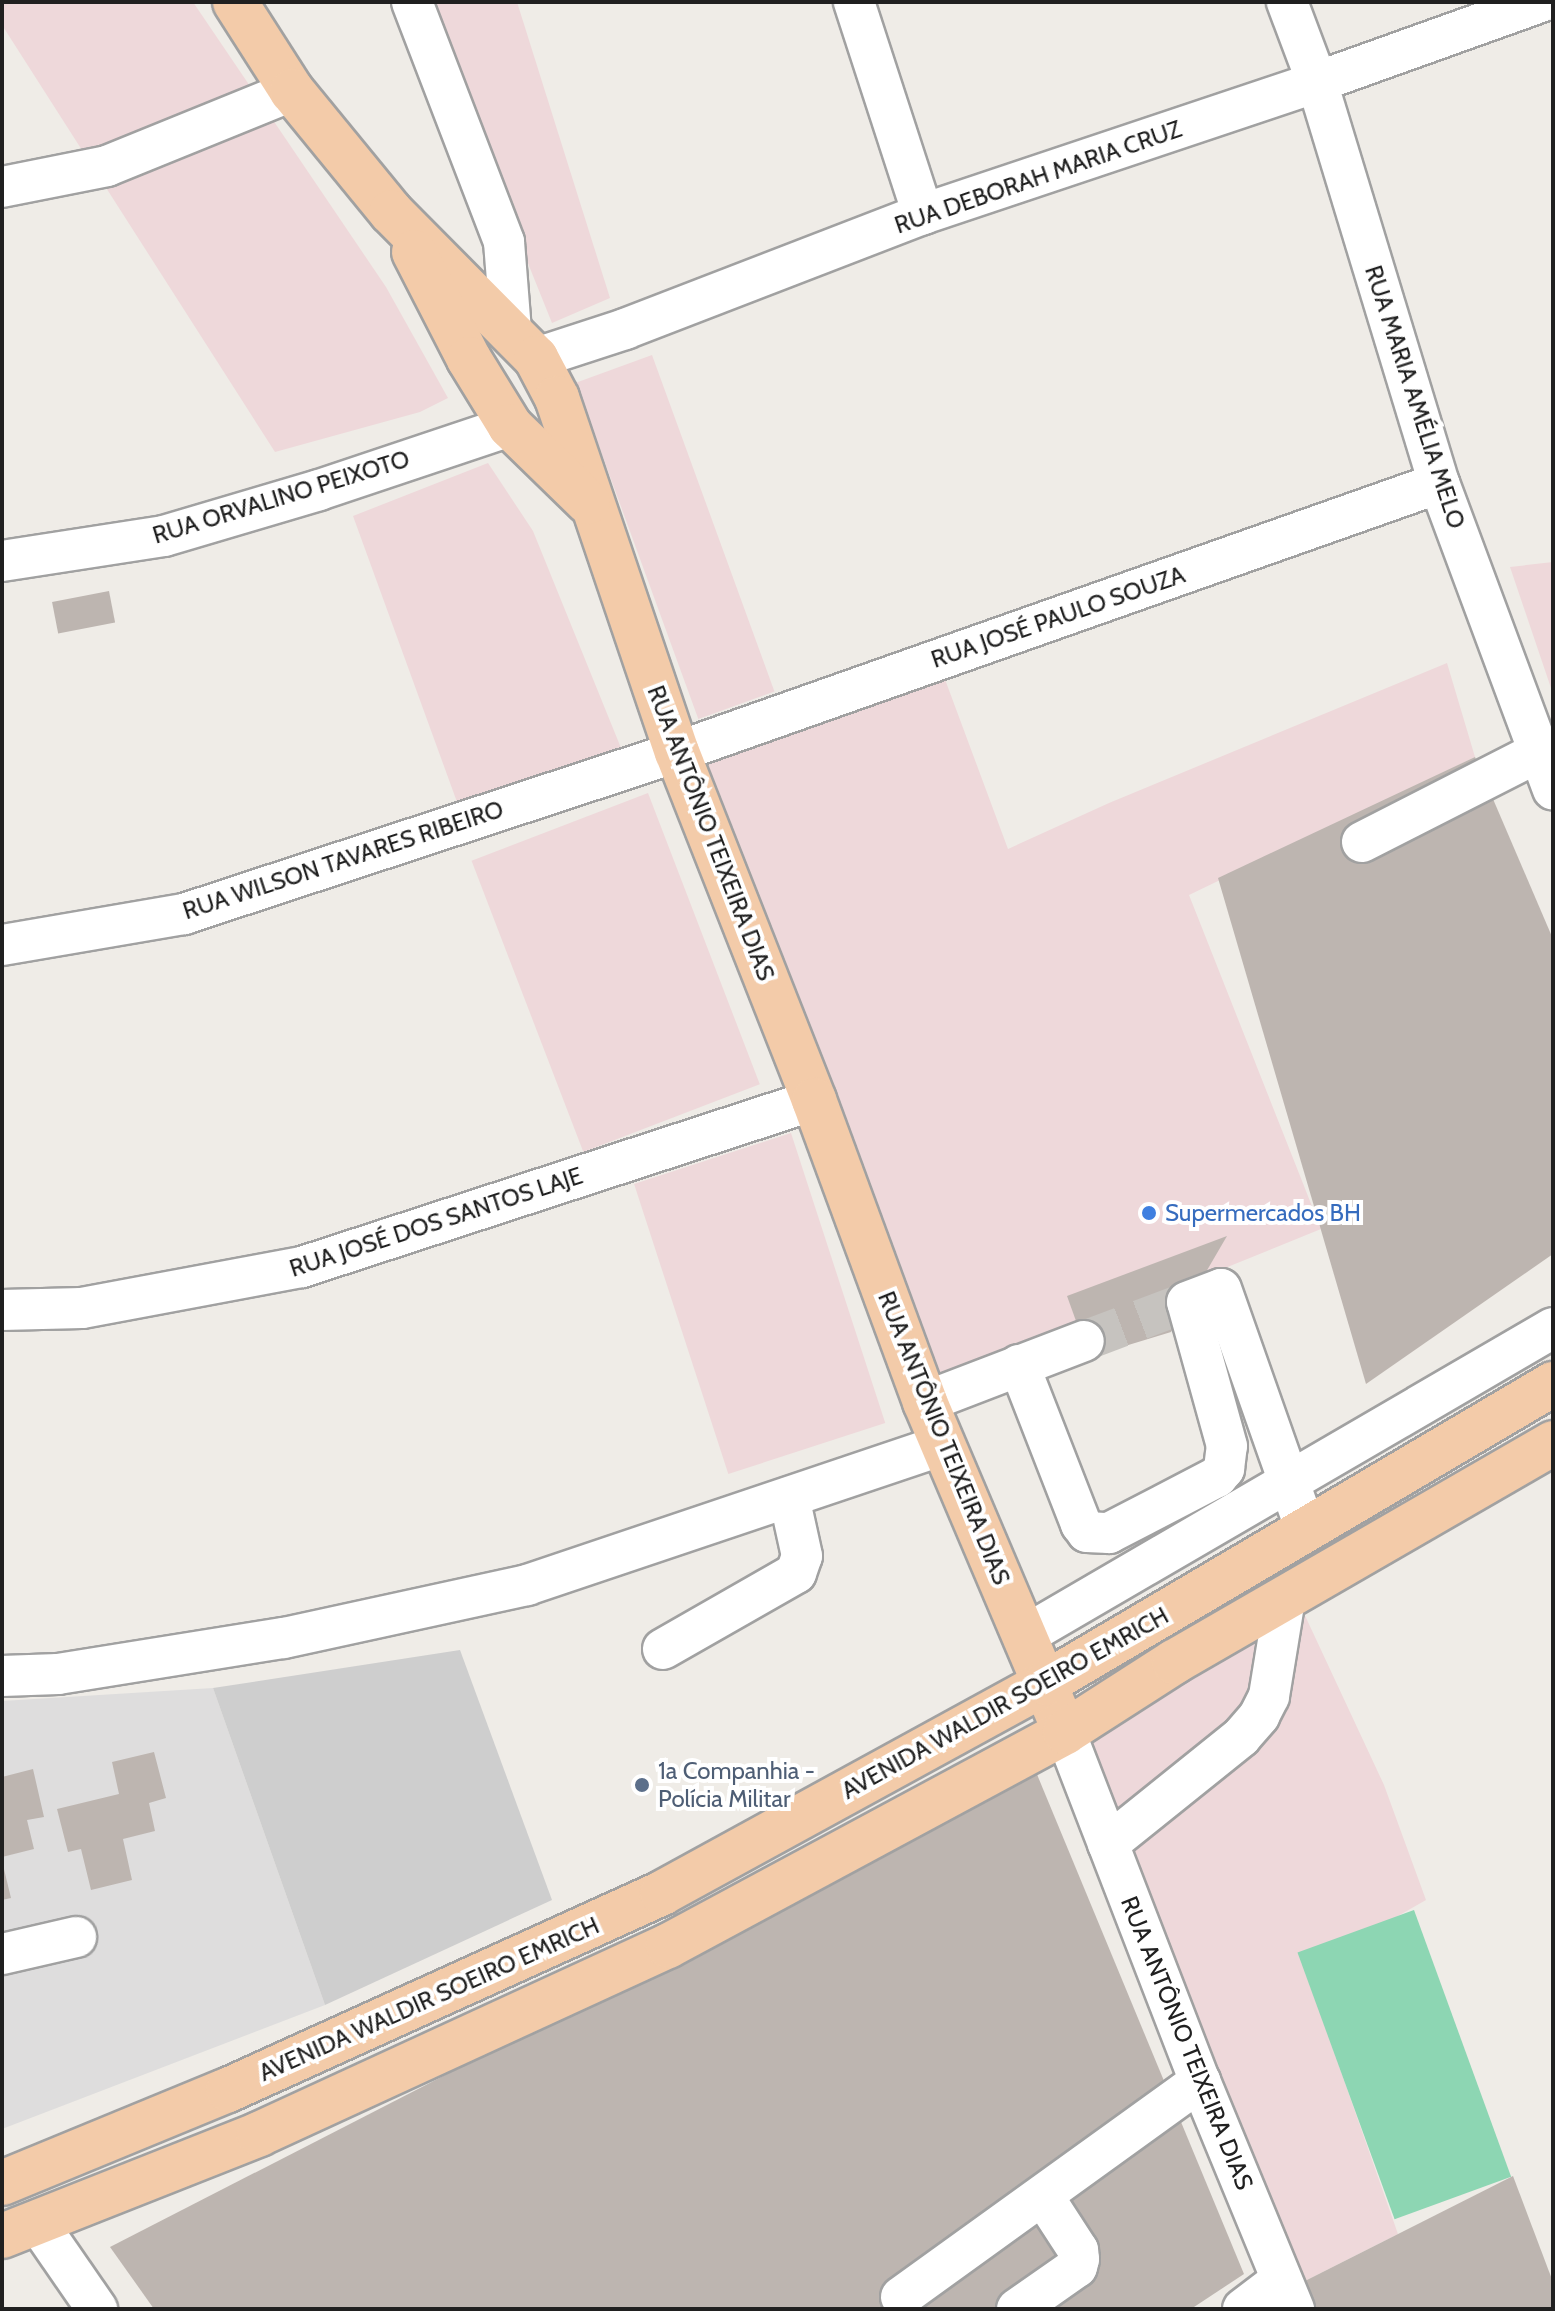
<!DOCTYPE html>
<html>
<head>
<meta charset="utf-8">
<style>
  body { margin:0 }
  #map { position:relative; width:1555px; height:2311px; overflow:hidden; background:#efece7; font-family:Cabin,sans-serif }
  div>[style] { position:absolute }
  .residential>* { inset:0; background:#dedddd }
  .commercial>* { inset:0; background:#eed8da; transform-origin:0 0 }
  .religious>* { inset:0; background:#cecece }
  .pitch>* { inset:0; background:#8dd6b3; transform-origin:0 0 }
  .building>* { inset:0; background:#bdb5b0; transform-origin:0 0 }
  .minor-tunnel>* { height:40px; margin-top:-20px; transform-origin:0; background:repeating-linear-gradient(90deg,#c6c3bf 0 40px,transparent 0 60px) }
  .roads { filter:drop-shadow(2px 0 #a1a1a1) drop-shadow(-2px 0 #a1a1a1) drop-shadow(0 2px #a1a1a1) drop-shadow(0 -2px #a1a1a1) }
  .minor>* { height:40px; margin:-20px; padding:0 20px; transform-origin:20px; border-radius:20px; background:#fff }
  .major>* { height:44px; margin:-22px; padding:0 22px; transform-origin:22px; border-radius:22px; background:#f3cba9 }
  .dots>* { width:22px; height:22px; translate:-50% -50%; box-sizing:border-box; border:4px solid #fff; border-radius:50% }
  span { translate:-50% -50%; white-space:nowrap; text-align:center; line-height:1.15; -webkit-text-stroke:8px #fff; paint-order:stroke }
  .street-label { font-size:24px; color:#202020 }
  .shop-label { font-size:24px; color:#366cbe }
  .left { translate:0 -50%; text-align:left }
  .service-label { font-size:24px; color:#4e5e75 }
  .frame { position:absolute; inset:0; border:4px solid #202020; pointer-events:none }
</style>
</head>
<body>
<div id="map">
  <div class="residential">
    <i style="clip-path:polygon(213px 1688px,325px 2005px,2px 2129px,2px 1701px)"></i>
  </div>
  <div class="commercial">
    <i style="clip-path:polygon(2px 2px,193px 2px,386px 287px,448px 398px,420px 412px,275px 452px,2px 25px)"></i>
    <i style="clip-path:polygon(423px 2px,517px 2px,610px 298px,552px 323px)"></i>
    <i style="left:652px;top:355px;width:358px;height:81px;rotate:70deg"></i>
    <i style="clip-path:polygon(488px 463px,533px 531px,621px 748px,457px 802px,353px 516px)"></i>
    <i style="clip-path:polygon(1553px 562px,1553px 694px,1510px 567px)"></i>
    <i style="clip-path:polygon(1447px 663px,1475px 757px,1189px 895px,1321px 1229px,937px 1385px,693px 757px,943px 674px,1008px 849px,1109px 803px)"></i>
    <i style="left:648px;top:793px;width:312px;height:189px;rotate:69deg"></i>
    <i style="left:791px;top:1133px;width:305px;height:165px;rotate:72deg"></i>
    <i style="clip-path:polygon(1301px 1607px,1384px 1785px,1426px 1900px,1305px 1969px,1398px 2234px,1299px 2284px,1082px 1730px)"></i>
  </div>
  <div class="religious">
    <i style="clip-path:polygon(460px 1650px,552px 1900px,325px 2005px,213px 1688px)"></i>
  </div>
  <div class="pitch">
    <i style="left:1414px;top:1910px;width:284px;height:124px;rotate:70deg"></i>
  </div>
  <div class="building">
    <i style="left:109px;top:591px;width:32px;height:58px;rotate:79deg"></i>
    <i style="clip-path:polygon(1475px 757px,1553px 939px,1553px 1254px,1366px 1384px,1218px 878px)"></i>
    <i style="clip-path:polygon(1227px 1236px,1171px 1332px,1089px 1357px,1067px 1296px)"></i>
    <i style="clip-path:polygon(154px 1752px,166px 1798px,149px 1803px,155px 1831px,123px 1839px,132px 1880px,91px 1890px,81px 1849px,68px 1852px,57px 1809px,119px 1794px,112px 1762px)"></i>
    <i style="clip-path:polygon(33px 1769px,44px 1817px,27px 1820px,34px 1849px,2px 1857px,2px 1777px)"></i>
    <i style="clip-path:polygon(1036px 1772px,1244px 2274px,1191px 2309px,154px 2309px,110px 2247px)"></i>
    <i style="clip-path:polygon(3px 1865px,11px 1898px,2px 1900px,2px 1866px)"></i>
    <i style="clip-path:polygon(1513px 2176px,1553px 2282px,1553px 2309px,1312px 2309px,1299px 2284px)"></i>
  </div>
  <div class="minor-tunnel">
    <i style="left:1084px;top:1341px;width:110px;rotate:-20.7deg"></i>
  </div>
  <div class="roads">
    <div class="minor">
      <i style="left:412px;top:2px;width:257px;rotate:69deg"></i>
      <i style="left:504px;top:242px;width:89px;rotate:85.5deg"></i>
      <i style="left:854px;top:2px;width:223px;rotate:72deg"></i>
      <i style="left:1287px;top:2px;width:85px;rotate:69.4deg"></i>
      <i style="left:1317px;top:82px;width:419px;rotate:73.1deg"></i>
      <i style="left:1439px;top:483px;width:327px;rotate:69.6deg"></i>
      <i style="left:2px;top:187px;width:107px;rotate:-11.3deg"></i>
      <i style="left:107px;top:166px;width:200px;rotate:-22.1deg"></i>
      <i style="left:536px;top:358px;width:94px;rotate:-18deg"></i>
      <i style="left:625px;top:329px;width:319px;rotate:-21.1deg"></i>
      <i style="left:923px;top:214px;width:416px;rotate:-18.5deg"></i>
      <i style="left:1317px;top:82px;width:238px;rotate:-19.7deg"></i>
      <i style="left:2px;top:561px;width:164px;rotate:-8.8deg"></i>
      <i style="left:164px;top:536px;width:162px;rotate:-16.5deg"></i>
      <i style="left:319px;top:490px;width:201px;rotate:-18.5deg"></i>
      <i style="left:1362px;top:842px;width:199px;rotate:-27deg"></i>
      <i style="left:2px;top:945px;width:185px;rotate:-9.7deg"></i>
      <i style="left:184px;top:914px;width:519px;rotate:-18.19deg"></i>
      <i style="left:677px;top:752px;width:808px;rotate:-19.44deg"></i>
      <i style="left:2px;top:1310px;width:80px;rotate:-1.4deg"></i>
      <i style="left:82px;top:1308px;width:224px;rotate:-10.6deg"></i>
      <i style="left:302px;top:1267px;width:539px;rotate:-18.06deg"></i>
      <i style="left:1019px;top:1365px;width:171px;rotate:68.7deg"></i>
      <i style="left:1081px;top:1524px;width:10px;rotate:53deg"></i>
      <i style="left:1087px;top:1532px;width:22px;rotate:3deg"></i>
      <i style="left:1109px;top:1533px;width:122px;rotate:-27.4deg"></i>
      <i style="left:1217px;top:1477px;width:11px;rotate:-49deg"></i>
      <i style="left:1224px;top:1469px;width:23px;rotate:-83deg"></i>
      <i style="left:1227px;top:1446px;width:149px;rotate:-105.5deg"></i>
      <i style="left:1187px;top:1302px;width:36px;rotate:-21deg"></i>
      <i style="left:1221px;top:1289px;width:256px;rotate:70.6deg"></i>
      <i style="left:925px;top:1402px;width:170px;rotate:-21deg"></i>
      <i style="left:1024px;top:1636px;width:612px;rotate:-30.21deg"></i>
      <i style="left:663px;top:1649px;width:153px;rotate:-29.7deg"></i>
      <i style="left:796px;top:1573px;width:18px;rotate:-71deg"></i>
      <i style="left:802px;top:1556px;width:60px;rotate:-102.4deg"></i>
      <i style="left:2px;top:1676px;width:56px;rotate:-2deg"></i>
      <i style="left:58px;top:1674px;width:229px;rotate:-9.1deg"></i>
      <i style="left:284px;top:1638px;width:249px;rotate:-12.3deg"></i>
      <i style="left:527px;top:1585px;width:440px;rotate:-18.6deg"></i>
      <i style="left:1065px;top:1732px;width:374px;rotate:68.9deg"></i>
      <i style="left:1200px;top:2081px;width:247px;rotate:67.6deg"></i>
      <i style="left:1108px;top:1844px;width:171px;rotate:-38.8deg"></i>
      <i style="left:1241px;top:1737px;width:28px;rotate:-49deg"></i>
      <i style="left:1259px;top:1716px;width:22px;rotate:-63deg"></i>
      <i style="left:1269px;top:1696px;width:99px;rotate:-80.7deg"></i>
      <i style="left:2px;top:1954px;width:76px;rotate:-12.9deg"></i>
      <i style="left:37px;top:2222px;width:106px;rotate:55.4deg"></i>
      <i style="left:901px;top:2297px;width:369px;rotate:-35.8deg"></i>
      <i style="left:1017px;top:2309px;width:73px;rotate:-35deg"></i>
      <i style="left:1077px;top:2267px;width:8px;rotate:-76deg"></i>
      <i style="left:1079px;top:2259px;width:9px;rotate:-96deg"></i>
      <i style="left:1078px;top:2250px;width:64px;rotate:-122.9deg"></i>
      <i style="left:1243px;top:2309px;width:48px;rotate:-37.3deg"></i>
    </div>
    <div class="major">
      <i style="left:235px;top:2px;width:106px;rotate:57.4deg"></i>
      <i style="left:292px;top:91px;width:156px;rotate:50.7deg"></i>
      <i style="left:391px;top:212px;width:206px;rotate:45.2deg"></i>
      <i style="left:536px;top:358px;width:45px;rotate:62.3deg"></i>
      <i style="left:557px;top:398px;width:374px;rotate:71.3deg"></i>
      <i style="left:677px;top:752px;width:374px;rotate:68.5deg"></i>
      <i style="left:814px;top:1100px;width:322px;rotate:69.8deg"></i>
      <i style="left:925px;top:1402px;width:358px;rotate:67deg"></i>
      <i style="left:414px;top:252px;width:120px;rotate:62.8deg"></i>
      <i style="left:469px;top:359px;width:79px;rotate:58.5deg"></i>
      <i style="left:510px;top:426px;width:109px;rotate:44.3deg"></i>
      <i style="left:2px;top:2183px;width:244px;rotate:-22.4deg"></i>
      <i style="left:228px;top:2090px;width:477px;rotate:-24.4deg"></i>
      <i style="left:662px;top:1893px;width:438px;rotate:-28.7deg"></i>
      <i style="left:1046px;top:1683px;width:589px;rotate:-30.53deg"></i>
      <i style="left:2px;top:2236px;width:277px;rotate:-21.6deg"></i>
      <i style="left:259px;top:2134px;width:450px;rotate:-24.7deg"></i>
      <i style="left:668px;top:1946px;width:451px;rotate:-28.3deg"></i>
      <i style="left:1065px;top:1732px;width:130px;rotate:-32.7deg"></i>
      <i style="left:1174px;top:1662px;width:438px;rotate:-30deg"></i>
    </div>
  </div>
  <div class="dots">
    <i style="left:1149px;top:1213px;background:#3f7fe0"></i>
    <i style="left:642px;top:1785px;background:#5c6f8a"></i>
  </div>
  <div class="street-label">
    <span style="left:1038px;top:177px;rotate:-19deg">RUA DEBORAH MARIA CRUZ</span>
    <span style="left:1415px;top:397px;rotate:72deg">RUA MARIA AMÉLIA MELO</span>
    <span style="left:281px;top:497px;rotate:-17deg">RUA ORVALINO PEIXOTO</span>
    <span style="left:1058px;top:617px;rotate:-19deg">RUA JOSÉ PAULO SOUZA</span>
    <span style="left:711px;top:833px;rotate:69deg">RUA ANTÔNIO TEIXEIRA DIAS</span>
    <span style="left:343px;top:860px;rotate:-18deg">RUA WILSON TAVARES RIBEIRO</span>
    <span style="left:436px;top:1222px;rotate:-18deg">RUA JOSÉ DOS SANTOS LAJE</span>
    <span style="left:944px;top:1438px;rotate:68deg">RUA ANTÔNIO TEIXEIRA DIAS</span>
    <span style="left:1005px;top:1703px;rotate:-29deg">AVENIDA WALDIR SOEIRO EMRICH</span>
    <span style="left:429px;top:1999px;rotate:-24deg">AVENIDA WALDIR SOEIRO EMRICH</span>
    <span style="left:1187px;top:2043px;rotate:68deg">RUA ANTÔNIO TEIXEIRA DIAS</span>
  </div>
  <div class="shop-label">
    <span class="left" style="left:1165px;top:1213px">Supermercados BH</span>
  </div>
  <div class="service-label">
    <span class="left" style="left:658px;top:1785px">1a Companhia -<br>Polícia Militar</span>
  </div>
  <div class="frame"></div>
</div>
</body>
</html>
